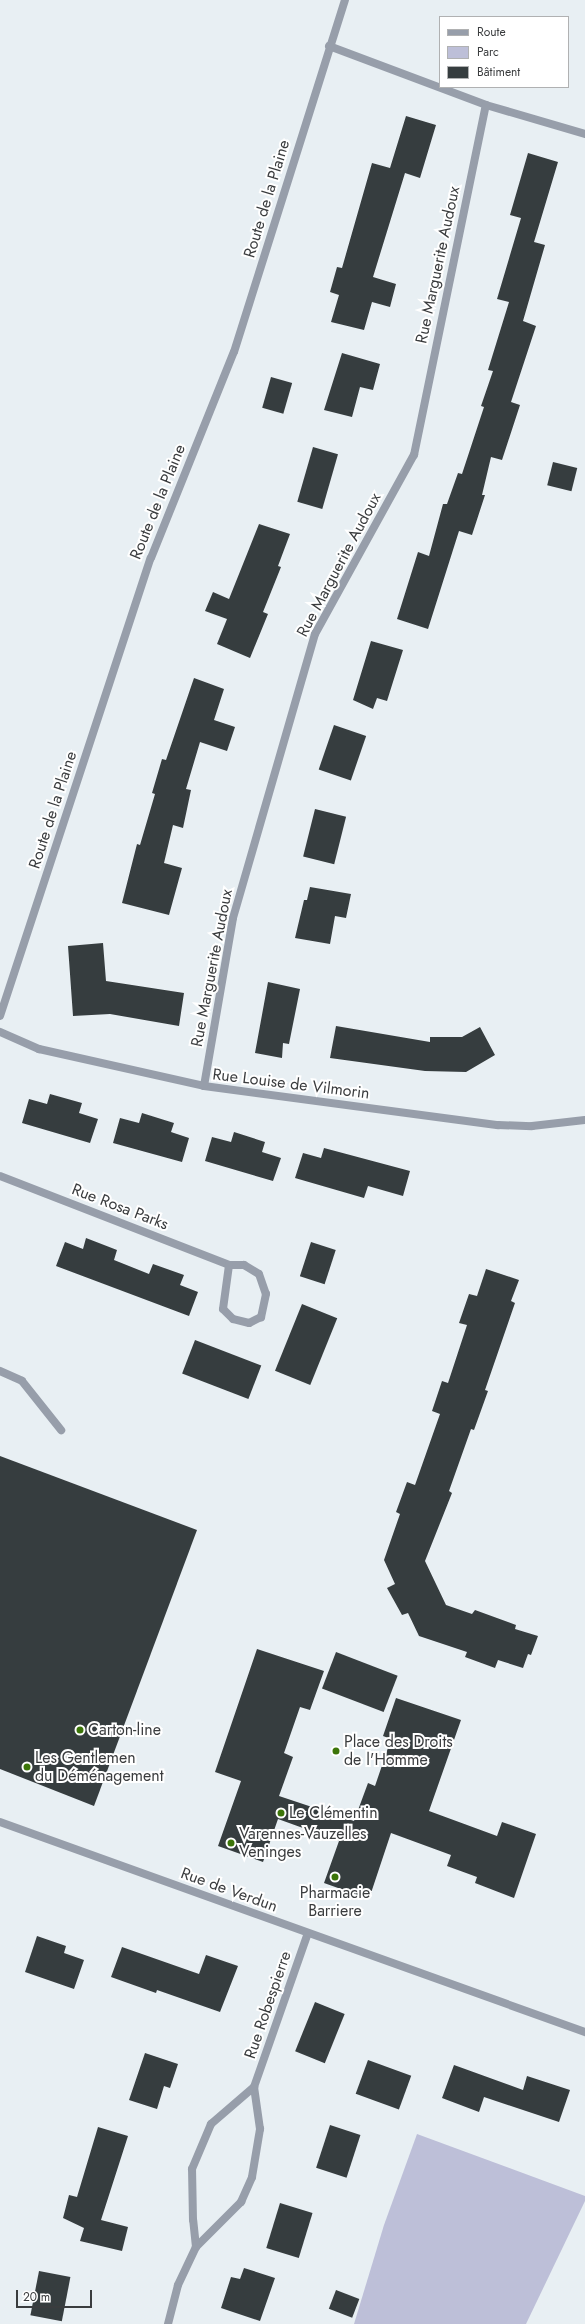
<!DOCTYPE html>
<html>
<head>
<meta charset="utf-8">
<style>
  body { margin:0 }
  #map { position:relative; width:585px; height:2324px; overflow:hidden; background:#e8eff3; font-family:Jost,sans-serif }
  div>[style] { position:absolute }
  .green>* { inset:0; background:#bdbfd8 }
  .building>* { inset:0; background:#363d3f; transform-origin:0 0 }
  .service>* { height:8px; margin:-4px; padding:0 4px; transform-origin:4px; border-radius:4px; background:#979eaa }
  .minor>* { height:8px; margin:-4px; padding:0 4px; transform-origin:4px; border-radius:4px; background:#979eaa }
  .tertiary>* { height:8px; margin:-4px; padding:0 4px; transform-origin:4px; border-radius:4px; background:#979eaa }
  .dots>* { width:11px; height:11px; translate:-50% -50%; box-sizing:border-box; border:2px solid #fff; border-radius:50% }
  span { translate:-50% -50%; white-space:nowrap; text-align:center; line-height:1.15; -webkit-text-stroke:4px #fff; paint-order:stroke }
  .street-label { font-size:16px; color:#3a3c3e }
  .poi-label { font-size:16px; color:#3a3c3e }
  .left { translate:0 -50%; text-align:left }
  .legend { position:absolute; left:439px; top:16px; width:130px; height:72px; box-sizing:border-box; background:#fff; border:1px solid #b0b1b2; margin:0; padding:5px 7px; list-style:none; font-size:12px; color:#3a3c3e }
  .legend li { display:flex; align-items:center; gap:8px; height:20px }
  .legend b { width:20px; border:1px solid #b0b1b2 }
  .scale { position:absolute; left:16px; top:2290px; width:76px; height:18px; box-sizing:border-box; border:2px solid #3a3c3e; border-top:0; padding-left:5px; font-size:12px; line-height:14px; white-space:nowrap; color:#3a3c3e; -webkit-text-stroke:3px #fff; paint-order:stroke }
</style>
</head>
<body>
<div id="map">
  <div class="green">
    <i style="clip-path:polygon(417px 2134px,585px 2196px,585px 2201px,526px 2324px,354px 2324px,384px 2225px)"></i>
  </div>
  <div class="building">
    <i style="clip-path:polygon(406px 116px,436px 125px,420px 178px,405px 173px,373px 277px,396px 284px,390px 307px,372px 302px,364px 330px,331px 322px,339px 295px,330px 292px,337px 267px,342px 268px,372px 163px,390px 168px)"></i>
    <i style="clip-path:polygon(528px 153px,558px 162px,534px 242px,545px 245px,523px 321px,536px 326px,511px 402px,520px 405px,502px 460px,491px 457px,482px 495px,485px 495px,472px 535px,459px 531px,428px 629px,397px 619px,418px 552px,429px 556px,443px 504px,447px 504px,458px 473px,462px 474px,484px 407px,481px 406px,493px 371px,488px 370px,509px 302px,497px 299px,521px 218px,510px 215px)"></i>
    <i style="clip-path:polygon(342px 353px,380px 364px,373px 390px,360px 387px,352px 417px,324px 410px)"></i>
    <i style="left:271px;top:377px;width:22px;height:32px;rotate:16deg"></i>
    <i style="left:313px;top:447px;width:26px;height:57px;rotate:16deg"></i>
    <i style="left:553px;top:462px;width:25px;height:24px;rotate:14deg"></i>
    <i style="clip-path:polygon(259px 524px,290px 534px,278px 566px,281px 567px,263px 612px,268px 614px,250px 658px,217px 644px,227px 619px,205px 611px,213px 592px,229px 599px)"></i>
    <i style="clip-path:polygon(371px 641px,403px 650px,387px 701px,377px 698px,373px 709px,353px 700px)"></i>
    <i style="clip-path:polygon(194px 678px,224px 689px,214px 720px,235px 727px,227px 751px,200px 742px,186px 789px,191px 790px,183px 828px,173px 825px,164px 863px,182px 868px,169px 915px,122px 903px,137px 844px,140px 845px,155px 794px,152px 793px,162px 759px,166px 760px)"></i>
    <i style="left:334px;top:725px;width:34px;height:47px;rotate:19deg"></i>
    <i style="left:315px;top:809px;width:32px;height:49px;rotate:14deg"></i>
    <i style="clip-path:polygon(310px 887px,351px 894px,346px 918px,335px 916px,330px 944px,295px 938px,304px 900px,307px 900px)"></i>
    <i style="clip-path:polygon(103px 943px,106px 981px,184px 993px,179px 1026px,110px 1014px,73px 1016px,68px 946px)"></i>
    <i style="clip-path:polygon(268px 982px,300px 989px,289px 1044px,283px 1043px,282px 1058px,255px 1053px)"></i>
    <i style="clip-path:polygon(336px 1026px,430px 1042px,430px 1037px,462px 1037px,480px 1027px,495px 1055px,466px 1072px,425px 1071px,330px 1058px)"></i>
    <i style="clip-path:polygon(50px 1094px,82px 1103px,79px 1113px,98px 1119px,90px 1143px,22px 1123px,29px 1099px,47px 1104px)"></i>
    <i style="clip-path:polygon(142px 1113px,174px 1123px,171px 1132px,189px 1138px,182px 1162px,113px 1143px,120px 1118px,139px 1123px)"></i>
    <i style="clip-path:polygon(234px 1132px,265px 1142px,262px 1152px,281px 1158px,273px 1181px,205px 1161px,212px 1137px,231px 1142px)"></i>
    <i style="clip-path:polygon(324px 1148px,410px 1171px,403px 1196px,368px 1186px,364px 1198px,295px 1178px,303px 1153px,321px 1158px)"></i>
    <i style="clip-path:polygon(86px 1238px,117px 1250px,114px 1260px,149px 1274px,153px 1264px,184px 1275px,180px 1285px,198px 1292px,189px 1316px,56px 1266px,65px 1242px,83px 1249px)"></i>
    <i style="left:311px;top:1242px;width:26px;height:36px;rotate:18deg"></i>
    <i style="clip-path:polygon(486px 1269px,519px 1280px,511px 1301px,515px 1303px,485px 1390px,488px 1391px,474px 1430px,471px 1429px,449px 1491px,452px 1493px,425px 1561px,446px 1605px,472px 1614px,475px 1610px,516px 1625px,515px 1629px,538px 1636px,531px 1655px,528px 1654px,523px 1668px,498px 1660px,495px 1668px,465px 1657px,467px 1652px,419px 1636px,408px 1613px,402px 1615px,387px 1588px,395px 1584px,384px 1560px,400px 1514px,396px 1512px,407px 1482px,415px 1485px,440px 1414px,432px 1411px,442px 1381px,448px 1383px,467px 1325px,459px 1323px,469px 1294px,477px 1296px)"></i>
    <i style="left:302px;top:1304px;width:38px;height:72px;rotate:22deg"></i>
    <i style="left:195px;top:1340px;width:71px;height:36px;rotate:21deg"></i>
    <i style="clip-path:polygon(0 1456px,197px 1530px,94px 1806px,0 1769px)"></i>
    <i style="clip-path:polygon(257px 1649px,324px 1671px,310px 1710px,300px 1707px,284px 1753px,293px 1757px,279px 1796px,354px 1821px,368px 1783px,375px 1786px,391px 1739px,383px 1736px,396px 1698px,461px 1720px,429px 1811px,497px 1836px,502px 1822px,536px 1834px,514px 1898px,475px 1883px,477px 1877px,447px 1866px,451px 1855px,391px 1833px,369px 1899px,324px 1883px,339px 1841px,278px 1819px,263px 1862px,218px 1846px,241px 1781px,215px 1772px)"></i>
    <i style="left:336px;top:1652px;width:66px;height:39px;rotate:21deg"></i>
    <i style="clip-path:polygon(37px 1936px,66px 1946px,64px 1953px,84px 1960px,74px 1989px,25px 1972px)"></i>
    <i style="clip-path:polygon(122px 1947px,199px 1974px,206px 1955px,238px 1966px,220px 2012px,157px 1990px,156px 1993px,111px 1977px)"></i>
    <i style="left:315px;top:2002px;width:32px;height:53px;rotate:22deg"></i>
    <i style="clip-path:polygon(145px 2053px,178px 2064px,170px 2088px,164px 2086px,157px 2109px,129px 2100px)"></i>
    <i style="left:368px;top:2060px;width:46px;height:36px;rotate:20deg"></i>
    <i style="clip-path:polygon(454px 2065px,523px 2090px,527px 2076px,570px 2090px,559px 2122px,484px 2097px,479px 2112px,442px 2098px)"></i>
    <i style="left:330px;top:2125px;width:32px;height:45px;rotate:18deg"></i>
    <i style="clip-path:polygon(98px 2127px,128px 2136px,101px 2220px,128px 2227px,122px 2251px,80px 2241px,84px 2228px,63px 2218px,69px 2195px,77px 2197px)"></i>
    <i style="left:280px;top:2203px;width:34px;height:47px;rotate:17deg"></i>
    <i style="clip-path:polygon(244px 2268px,275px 2278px,260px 2321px,221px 2308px,231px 2277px,240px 2279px)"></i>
    <i style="left:39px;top:2271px;width:32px;height:45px;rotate:11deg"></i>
    <i style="left:336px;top:2290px;width:25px;height:20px;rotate:21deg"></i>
  </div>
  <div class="service">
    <i style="left:0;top:1371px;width:24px;rotate:24deg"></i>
    <i style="left:22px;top:1381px;width:63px;rotate:51.5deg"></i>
  </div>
  <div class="minor">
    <i style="left:329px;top:46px;width:168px;rotate:20.6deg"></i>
    <i style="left:486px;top:105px;width:103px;rotate:16.3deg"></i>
    <i style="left:0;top:1016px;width:482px;rotate:-71.8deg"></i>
    <i style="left:151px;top:558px;width:222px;rotate:-68.1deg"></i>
    <i style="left:234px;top:352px;width:369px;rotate:-72.5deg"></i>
    <i style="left:0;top:1032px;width:43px;rotate:23.6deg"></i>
    <i style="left:39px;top:1049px;width:169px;rotate:12.6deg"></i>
    <i style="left:204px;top:1086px;width:297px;rotate:7.6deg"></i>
    <i style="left:498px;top:1125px;width:34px;rotate:2deg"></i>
    <i style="left:532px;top:1126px;width:53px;rotate:-6.5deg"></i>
    <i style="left:204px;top:1086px;width:170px;rotate:-80.2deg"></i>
    <i style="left:233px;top:918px;width:296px;rotate:-73.9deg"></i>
    <i style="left:315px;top:634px;width:205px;rotate:-61.1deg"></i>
    <i style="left:414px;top:455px;width:357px;rotate:-78.4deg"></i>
    <i style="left:0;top:1176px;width:246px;rotate:21.2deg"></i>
    <i style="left:229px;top:1265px;width:15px"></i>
    <i style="left:244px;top:1265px;width:17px;rotate:31deg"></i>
    <i style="left:259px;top:1274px;width:21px;rotate:71deg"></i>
    <i style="left:266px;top:1294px;width:24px;rotate:102deg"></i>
    <i style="left:261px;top:1317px;width:13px;rotate:153deg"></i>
    <i style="left:249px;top:1323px;width:16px;rotate:-166deg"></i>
    <i style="left:233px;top:1319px;width:14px;rotate:-135deg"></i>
    <i style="left:223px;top:1309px;width:44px;rotate:-82.2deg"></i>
    <i style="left:196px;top:2247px;width:64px;rotate:-45deg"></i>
    <i style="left:241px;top:2202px;width:27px;rotate:-66deg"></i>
    <i style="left:252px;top:2177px;width:49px;rotate:-80.5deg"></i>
    <i style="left:260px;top:2129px;width:42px;rotate:-98.1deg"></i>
    <i style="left:168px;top:2324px;width:40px;rotate:-75.6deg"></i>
    <i style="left:178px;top:2285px;width:42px;rotate:-64.7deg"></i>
    <i style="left:196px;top:2247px;width:27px;rotate:-96deg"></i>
    <i style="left:193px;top:2220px;width:51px;rotate:-91.1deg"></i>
    <i style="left:192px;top:2169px;width:49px;rotate:-67.1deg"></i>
    <i style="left:211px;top:2124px;width:57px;rotate:-40.7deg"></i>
    <i style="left:254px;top:2087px;width:163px;rotate:-70.7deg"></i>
  </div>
  <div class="tertiary">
    <i style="left:0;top:1822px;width:622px;rotate:19.75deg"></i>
  </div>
  <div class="dots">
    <i style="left:80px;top:1730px;background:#3c7509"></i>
    <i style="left:336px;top:1751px;background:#3c7509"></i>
    <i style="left:27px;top:1767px;background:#3c7509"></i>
    <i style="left:281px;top:1813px;background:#3c7509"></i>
    <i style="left:231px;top:1843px;background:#3c7509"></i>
    <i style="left:335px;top:1877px;background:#3c7509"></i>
  </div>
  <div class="street-label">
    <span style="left:267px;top:199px;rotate:-73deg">Route de la Plaine</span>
    <span style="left:438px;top:265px;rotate:-78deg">Rue Marguerite Audoux</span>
    <span style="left:158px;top:502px;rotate:-68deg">Route de la Plaine</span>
    <span style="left:339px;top:565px;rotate:-62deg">Rue Marguerite Audoux</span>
    <span style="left:53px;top:810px;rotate:-72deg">Route de la Plaine</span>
    <span style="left:212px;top:968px;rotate:-79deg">Rue Marguerite Audoux</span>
    <span style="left:291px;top:1084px;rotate:7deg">Rue Louise de Vilmorin</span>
    <span style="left:120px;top:1207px;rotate:21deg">Rue Rosa Parks</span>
    <span style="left:229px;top:1890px;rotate:20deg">Rue de Verdun</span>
    <span style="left:268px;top:2005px;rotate:-71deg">Rue Robespierre</span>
  </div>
  <div class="poi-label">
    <span class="left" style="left:88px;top:1730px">Carton-line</span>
    <span class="left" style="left:344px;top:1751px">Place des Droits<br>de l'Homme</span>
    <span class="left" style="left:35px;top:1767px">Les Gentlemen<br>du Déménagement</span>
    <span class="left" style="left:289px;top:1813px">Le Clémentin</span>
    <span class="left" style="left:239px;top:1843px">Varennes-Vauzelles<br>Veninges</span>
    <span style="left:335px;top:1902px">Pharmacie<br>Barriere</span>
  </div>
  <ul class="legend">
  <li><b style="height:5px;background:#979eaa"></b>Route</li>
  <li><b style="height:11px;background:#bdbfd8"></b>Parc</li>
  <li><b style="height:11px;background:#363d3f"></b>Bâtiment</li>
  </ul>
  <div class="scale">20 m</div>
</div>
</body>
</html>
